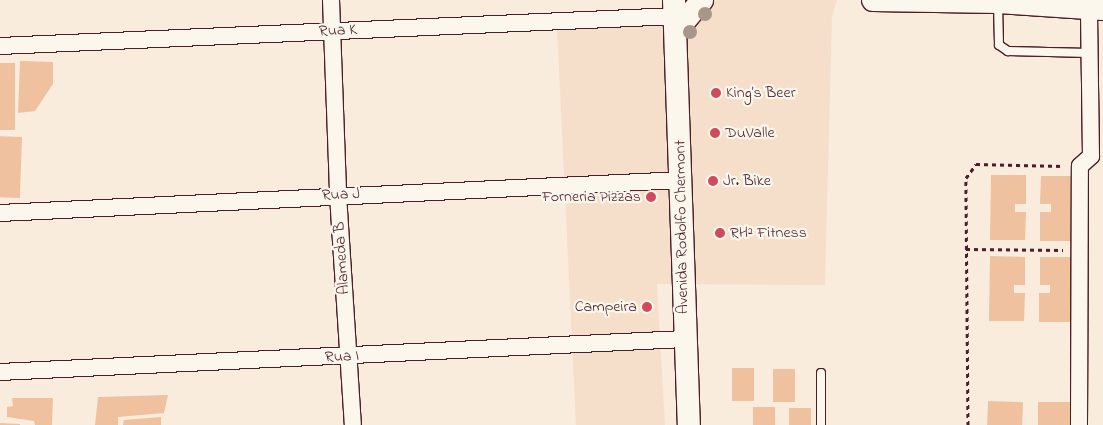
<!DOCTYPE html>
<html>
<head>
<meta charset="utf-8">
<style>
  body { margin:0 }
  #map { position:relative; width:1103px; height:425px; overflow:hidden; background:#f9ecdd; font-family:"Indie Flower",sans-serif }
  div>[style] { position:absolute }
  .built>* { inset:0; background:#f6dfca }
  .building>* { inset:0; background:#efc19f; transform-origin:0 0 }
  .path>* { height:3px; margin-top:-1.5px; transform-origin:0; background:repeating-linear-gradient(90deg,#4a1f2b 0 4px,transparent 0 8px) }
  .roads { filter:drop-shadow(1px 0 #4a1f2b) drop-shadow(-1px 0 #4a1f2b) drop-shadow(0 1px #4a1f2b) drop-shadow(0 -1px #4a1f2b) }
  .lane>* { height:8px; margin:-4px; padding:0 4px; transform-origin:4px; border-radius:4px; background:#fbf7ec }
  .street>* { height:16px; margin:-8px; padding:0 8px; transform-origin:8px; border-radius:8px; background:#fbf7ec }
  .secondary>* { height:22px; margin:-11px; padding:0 11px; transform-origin:11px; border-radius:11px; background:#fbf7ec }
  .trees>* { width:14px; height:14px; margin:-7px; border-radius:50%; background:#a9968b }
  .dots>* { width:14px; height:14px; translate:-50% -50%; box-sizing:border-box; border:2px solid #fbf7ec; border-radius:50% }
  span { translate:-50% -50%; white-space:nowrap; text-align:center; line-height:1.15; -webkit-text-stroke:4.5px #fbf7ec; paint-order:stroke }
  .street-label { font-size:16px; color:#4a1f2b }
  .poi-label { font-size:16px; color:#4a1f2b }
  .left { translate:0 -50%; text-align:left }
  .right { translate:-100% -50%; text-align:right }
</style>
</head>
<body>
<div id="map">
  <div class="built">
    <i style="clip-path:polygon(698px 0,837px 0,832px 17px,825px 285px,657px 284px,665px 425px,576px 425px,557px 28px,700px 23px)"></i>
  </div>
  <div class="building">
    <i style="clip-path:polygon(20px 61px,53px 62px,53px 84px,35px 111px,18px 113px)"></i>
    <i style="left:15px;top:63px;width:67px;height:15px;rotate:90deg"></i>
    <i style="left:22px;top:137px;width:61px;height:22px;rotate:92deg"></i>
    <i style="clip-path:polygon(991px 175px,1026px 175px,1026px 204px,1015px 204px,1015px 212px,1026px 212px,1025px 240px,990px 240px)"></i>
    <i style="clip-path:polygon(1041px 176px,1076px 176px,1075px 241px,1040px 241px,1040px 212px,1051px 212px,1051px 204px,1040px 204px)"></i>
    <i style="clip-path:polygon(990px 256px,1025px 257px,1025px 285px,1014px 285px,1014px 293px,1025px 293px,1024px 321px,989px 321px)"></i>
    <i style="clip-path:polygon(1040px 257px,1075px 257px,1074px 322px,1039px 322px,1039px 293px,1050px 293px,1050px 285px,1040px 285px)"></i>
    <i style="left:732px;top:368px;width:22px;height:33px"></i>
    <i style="left:795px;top:369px;width:33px;height:22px;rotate:90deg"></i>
    <i style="clip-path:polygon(168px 395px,164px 413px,118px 417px,118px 425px,95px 425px,98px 397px)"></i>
    <i style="clip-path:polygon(12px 398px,53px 398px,52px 425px,35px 425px,34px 421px,7px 417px,7px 407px,13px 406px)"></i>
    <i style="left:988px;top:401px;width:35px;height:24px;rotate:2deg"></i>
    <i style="left:1038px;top:402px;width:35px;height:23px"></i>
    <i style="left:753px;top:407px;width:22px;height:18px"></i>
    <i style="left:789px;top:408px;width:22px;height:17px"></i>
    <i style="clip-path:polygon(161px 417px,161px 425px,123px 425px,124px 420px)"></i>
    <i style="clip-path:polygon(0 423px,20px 424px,20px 425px,0 425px)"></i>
  </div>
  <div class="path">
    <i style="left:966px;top:249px;width:97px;rotate:0.6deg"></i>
    <i style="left:968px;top:425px;width:247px;rotate:-90.5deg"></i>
    <i style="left:966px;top:178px;width:17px;rotate:-54deg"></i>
    <i style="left:976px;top:164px;width:88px;rotate:1.3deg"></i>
  </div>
  <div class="roads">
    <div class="lane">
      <i style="left:998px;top:4px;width:41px;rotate:88.6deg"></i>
      <i style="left:999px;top:45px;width:11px;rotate:34deg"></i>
      <i style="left:1008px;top:51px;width:81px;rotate:1.4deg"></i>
      <i style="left:821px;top:373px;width:52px;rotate:90deg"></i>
    </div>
    <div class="street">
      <i style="left:331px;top:0;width:195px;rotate:87.9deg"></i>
      <i style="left:338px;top:195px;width:230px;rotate:86.3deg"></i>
      <i style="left:0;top:46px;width:677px;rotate:-2.54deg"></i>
      <i style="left:0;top:213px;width:683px;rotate:-2.77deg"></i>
      <i style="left:0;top:372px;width:685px;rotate:-2.76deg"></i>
      <i style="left:1079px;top:425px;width:259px;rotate:-89.8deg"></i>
      <i style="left:1080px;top:166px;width:15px;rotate:-42deg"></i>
      <i style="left:1091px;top:156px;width:148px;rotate:-90.8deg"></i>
    </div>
    <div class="secondary">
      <i style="left:674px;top:0;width:425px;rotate:88deg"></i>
      <i style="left:873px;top:0;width:125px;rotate:0.9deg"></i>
      <i style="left:998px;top:2px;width:105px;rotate:3.8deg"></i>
      <i style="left:677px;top:30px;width:39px;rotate:-50deg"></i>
    </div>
  </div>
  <div class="trees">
    <i style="left:705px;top:14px"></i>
    <i style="left:690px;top:32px"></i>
  </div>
  <div class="dots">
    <i style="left:716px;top:93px;background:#d1495b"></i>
    <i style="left:715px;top:133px;background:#d1495b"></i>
    <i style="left:713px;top:181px;background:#d1495b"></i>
    <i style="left:651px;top:197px;background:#d1495b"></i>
    <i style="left:720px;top:233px;background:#d1495b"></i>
    <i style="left:647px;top:307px;background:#d1495b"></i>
  </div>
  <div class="street-label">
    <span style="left:338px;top:31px;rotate:-3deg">Rua K</span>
    <span style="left:341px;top:195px;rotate:-3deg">Rua J</span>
    <span style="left:682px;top:227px;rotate:-91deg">Avenida Rodolfo Chermont</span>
    <span style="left:342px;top:258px;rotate:-94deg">Alameda B</span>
    <span style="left:342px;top:357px;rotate:-3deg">Rua I</span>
  </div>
  <div class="poi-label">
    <span class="left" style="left:726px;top:93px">King’s Beer</span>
    <span class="left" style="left:725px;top:133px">DuValle</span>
    <span class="left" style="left:723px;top:181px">Jr. Bike</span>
    <span class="right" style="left:641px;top:197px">Forneria Pizzas</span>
    <span class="left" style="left:730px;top:233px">RH² Fitness</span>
    <span class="right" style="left:637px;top:307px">Campeira</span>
  </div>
</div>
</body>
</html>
